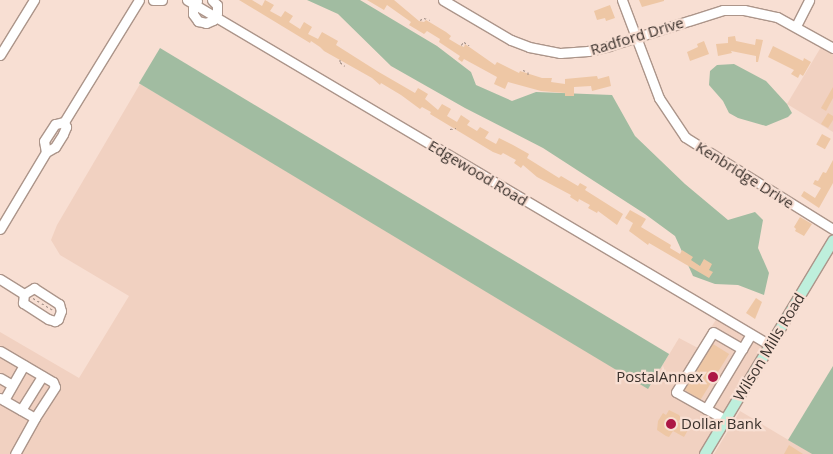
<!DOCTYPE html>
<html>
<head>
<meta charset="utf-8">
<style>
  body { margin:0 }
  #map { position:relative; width:833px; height:454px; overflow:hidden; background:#f8dfd3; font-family:"Open Sans",sans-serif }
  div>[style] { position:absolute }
  .built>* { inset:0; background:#f1d1c1 }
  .green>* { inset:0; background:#a1bca1; transform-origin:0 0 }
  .building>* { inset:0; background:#eec7a5; transform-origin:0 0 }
  .path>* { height:1px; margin-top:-0.5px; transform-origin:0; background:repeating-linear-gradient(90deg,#9e8c84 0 2.5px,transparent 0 5px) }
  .roads { filter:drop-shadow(1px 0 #ac958a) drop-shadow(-1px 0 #ac958a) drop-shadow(0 1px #ac958a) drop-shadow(0 -1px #ac958a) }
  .minor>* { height:9px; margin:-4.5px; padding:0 4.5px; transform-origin:4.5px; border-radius:4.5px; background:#fff }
  .major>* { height:10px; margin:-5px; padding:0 5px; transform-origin:5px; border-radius:5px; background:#beefdc }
  .dots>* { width:14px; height:14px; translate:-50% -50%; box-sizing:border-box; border:2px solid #f8dfd3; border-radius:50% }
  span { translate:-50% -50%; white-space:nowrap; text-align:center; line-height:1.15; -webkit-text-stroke:4.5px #f8dfd3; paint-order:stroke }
  .street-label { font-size:15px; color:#3a312c }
  .poi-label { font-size:15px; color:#3a312c }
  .right { translate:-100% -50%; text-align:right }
  .left { translate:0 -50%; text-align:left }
</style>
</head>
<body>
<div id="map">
  <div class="built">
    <i style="clip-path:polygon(824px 42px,833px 48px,833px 132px,787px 104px)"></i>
    <i style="clip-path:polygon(140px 84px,650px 386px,679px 338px,698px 348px,719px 315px,770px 345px,705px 454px,0 454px,0 332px,79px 378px,129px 296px,60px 255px,51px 240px,57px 225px)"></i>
    <i style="clip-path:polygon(740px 411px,812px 454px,714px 454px)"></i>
  </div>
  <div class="green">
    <i style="clip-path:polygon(307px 0,360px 0,437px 46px,471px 72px,476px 85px,512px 101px,536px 92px,612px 95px,635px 136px,685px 184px,728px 220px,755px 212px,763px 220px,758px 248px,769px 273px,764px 295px,738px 285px,715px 284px,693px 276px,675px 236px,645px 214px,543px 148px,465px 108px,391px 66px,338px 14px)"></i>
    <i style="left:160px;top:48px;width:594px;height:41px;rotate:31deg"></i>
    <i style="clip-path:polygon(734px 64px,766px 81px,787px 104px,792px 113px,788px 117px,766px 126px,738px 118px,729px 113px,723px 101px,709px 85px,710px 71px,717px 65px)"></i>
    <i style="clip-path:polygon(833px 366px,833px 454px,812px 454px,788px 440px)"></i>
  </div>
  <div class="building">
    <i style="clip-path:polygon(239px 0,252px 0,262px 6px,265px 0,274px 5px,270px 11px,281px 17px,285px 11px,293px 16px,289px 22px,300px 29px,304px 22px,312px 27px,308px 34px,318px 39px,322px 32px,338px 41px,336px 45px,377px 71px,415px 93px,418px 88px,428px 94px,425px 99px,438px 110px,442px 104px,451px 109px,447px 116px,457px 122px,461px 115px,470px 121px,467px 125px,477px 131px,480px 127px,489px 132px,485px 138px,496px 144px,499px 138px,513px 145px,529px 154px,527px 158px,559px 178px,561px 176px,578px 186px,580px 183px,587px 187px,585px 190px,623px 214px,617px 225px,598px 211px,597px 213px,588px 208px,590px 205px,579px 199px,578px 202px,570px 197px,571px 195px,537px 177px,523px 165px,521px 168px,514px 163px,516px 160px,503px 153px,501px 155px,493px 152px,430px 114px,431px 112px,422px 107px,420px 109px,401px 95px,381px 83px,380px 85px,372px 78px,324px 51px,320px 47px,311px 41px,310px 43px)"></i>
    <i style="clip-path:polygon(367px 0,394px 0,419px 21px,424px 22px,426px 20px,446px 32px,451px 36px,449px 39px,459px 45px,464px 47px,465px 44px,495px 65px,497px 62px,519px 73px,520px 71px,542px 78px,552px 78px,551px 82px,565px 84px,565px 79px,597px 76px,598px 79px,609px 76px,611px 86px,592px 91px,591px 86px,574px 87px,574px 96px,565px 96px,565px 93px,541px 91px,508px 82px,505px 89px,494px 84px,497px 77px,464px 59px,462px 62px,458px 59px,460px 56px,439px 42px,440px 39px,427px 31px,424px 34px,409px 25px,411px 22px,387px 5px,384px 10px)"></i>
    <i style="clip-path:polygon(639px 0,664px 0,664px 1px,642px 7px)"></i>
    <i style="clip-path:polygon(610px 5px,615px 18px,606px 21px,605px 18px,597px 20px,594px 11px)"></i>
    <i style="clip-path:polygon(735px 36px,736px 41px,755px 45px,756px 39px,763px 40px,758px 62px,756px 62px,756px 56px,731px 51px,732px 53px,718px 56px,716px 44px,728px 43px,728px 37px)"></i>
    <i style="clip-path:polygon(704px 41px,709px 54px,690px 61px,687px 52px,698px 47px,697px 44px)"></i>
    <i style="clip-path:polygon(773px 46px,803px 61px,804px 58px,811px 62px,803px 76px,800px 74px,798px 78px,791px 74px,794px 70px,768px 57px)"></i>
    <i style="clip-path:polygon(833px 87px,833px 98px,826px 111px,821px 108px)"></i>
    <i style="clip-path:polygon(828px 113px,833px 116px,833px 120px,828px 128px,821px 124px)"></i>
    <i style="left:822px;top:134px;width:10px;height:12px;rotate:29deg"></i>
    <i style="clip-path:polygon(833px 160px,833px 183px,819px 208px,801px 196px,804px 191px,815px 198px,821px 188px,813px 184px,815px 180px,818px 181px,823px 172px,826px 173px)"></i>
    <i style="clip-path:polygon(630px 210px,646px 219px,641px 227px,671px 245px,670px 248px,680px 254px,682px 250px,693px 257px,691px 260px,700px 266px,704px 259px,712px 264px,709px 270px,713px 272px,709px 278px,649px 243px,648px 245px,629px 231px,633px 223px,625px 218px)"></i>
    <i style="clip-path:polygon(800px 217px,812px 224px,804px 236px,795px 231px,796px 229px,794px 227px)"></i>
    <i style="clip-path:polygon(756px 298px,762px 302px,755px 319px,746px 313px)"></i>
    <i style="left:713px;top:344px;width:19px;height:54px;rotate:32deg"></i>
    <i style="clip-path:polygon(669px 410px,679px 415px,681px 418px,678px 422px,689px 428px,684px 437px,673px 431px,669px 437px,666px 436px,657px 430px,658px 421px,663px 413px,666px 415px)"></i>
    <i style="clip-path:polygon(789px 445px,803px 454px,784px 454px)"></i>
  </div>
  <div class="path">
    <i style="left:420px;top:20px;width:4px;rotate:-27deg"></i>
    <i style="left:424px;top:18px;width:6px;rotate:18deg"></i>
    <i style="left:461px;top:45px;width:4px;rotate:-45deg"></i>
    <i style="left:464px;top:42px;width:6px;rotate:31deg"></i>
    <i style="left:340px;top:59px;width:3px;rotate:90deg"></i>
    <i style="left:340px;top:62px;width:6px;rotate:39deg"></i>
    <i style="left:523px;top:70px;width:5px;rotate:22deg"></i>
    <i style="left:528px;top:72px;width:3px;rotate:90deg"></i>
    <i style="left:450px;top:129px;width:6px;rotate:-9deg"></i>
    <i style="left:33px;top:298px;width:23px;rotate:31deg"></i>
  </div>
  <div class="roads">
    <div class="minor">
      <i style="left:153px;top:0;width:9px"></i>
      <i style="left:187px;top:0;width:677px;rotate:30.62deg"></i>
      <i style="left:443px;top:0;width:79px;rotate:30.5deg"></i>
      <i style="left:511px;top:40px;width:19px;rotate:21deg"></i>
      <i style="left:529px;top:47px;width:32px;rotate:11deg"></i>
      <i style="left:560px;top:53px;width:28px;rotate:-4deg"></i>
      <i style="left:588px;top:51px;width:22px;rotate:-13deg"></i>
      <i style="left:609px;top:46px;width:120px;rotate:-17.5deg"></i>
      <i style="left:723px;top:10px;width:21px"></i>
      <i style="left:744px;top:10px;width:34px;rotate:12deg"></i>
      <i style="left:777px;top:17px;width:64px;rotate:29deg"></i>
      <i style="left:622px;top:0;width:105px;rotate:69.3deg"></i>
      <i style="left:659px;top:98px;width:47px;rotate:56.3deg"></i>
      <i style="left:685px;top:137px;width:174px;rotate:31.9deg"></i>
      <i style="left:197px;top:1px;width:8px;rotate:120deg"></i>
      <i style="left:193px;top:8px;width:6px;rotate:90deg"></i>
      <i style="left:193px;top:14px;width:9px;rotate:54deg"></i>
      <i style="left:198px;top:21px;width:8px;rotate:14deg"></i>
      <i style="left:206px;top:23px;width:8px;rotate:-23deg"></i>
      <i style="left:213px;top:20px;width:8px;rotate:-60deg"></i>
      <i style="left:217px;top:13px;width:8px;rotate:-90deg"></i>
      <i style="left:217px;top:5px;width:7px;rotate:-135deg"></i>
      <i style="left:796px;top:26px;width:29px;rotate:-63deg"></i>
      <i style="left:0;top:55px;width:65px;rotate:-58.3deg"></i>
      <i style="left:64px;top:122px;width:143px;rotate:-58.4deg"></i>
      <i style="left:0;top:229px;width:90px;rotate:-59.1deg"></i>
      <i style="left:46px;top:152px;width:10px;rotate:-29deg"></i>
      <i style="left:55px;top:147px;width:15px;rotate:-58deg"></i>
      <i style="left:63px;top:134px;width:8px;rotate:-67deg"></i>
      <i style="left:66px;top:127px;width:5px;rotate:-112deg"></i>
      <i style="left:64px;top:122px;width:9px;rotate:167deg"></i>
      <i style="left:55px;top:124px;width:20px;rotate:123deg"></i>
      <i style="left:44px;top:141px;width:11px;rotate:80deg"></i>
      <i style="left:0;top:279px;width:28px;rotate:32deg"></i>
      <i style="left:34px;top:288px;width:30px;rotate:33deg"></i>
      <i style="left:59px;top:304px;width:7px;rotate:74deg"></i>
      <i style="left:61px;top:311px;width:9px;rotate:111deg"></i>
      <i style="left:58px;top:319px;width:4px;rotate:146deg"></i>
      <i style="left:55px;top:321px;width:7px;rotate:-164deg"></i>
      <i style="left:48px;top:319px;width:30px;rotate:-147deg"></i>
      <i style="left:23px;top:303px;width:9px;rotate:-84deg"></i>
      <i style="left:24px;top:294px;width:12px;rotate:-31deg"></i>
      <i style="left:0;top:351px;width:61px;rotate:30.3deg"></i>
      <i style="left:53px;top:382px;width:5px;rotate:68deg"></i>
      <i style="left:55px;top:387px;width:37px;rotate:123deg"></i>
      <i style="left:0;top:378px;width:14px;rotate:30deg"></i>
      <i style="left:0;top:398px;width:40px;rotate:29.7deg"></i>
      <i style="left:35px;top:418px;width:41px;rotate:119.1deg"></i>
      <i style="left:4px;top:400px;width:40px;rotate:-60.3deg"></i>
      <i style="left:706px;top:409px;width:87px;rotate:-59deg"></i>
      <i style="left:21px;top:410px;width:40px;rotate:-58deg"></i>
      <i style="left:726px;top:420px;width:57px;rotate:-150.8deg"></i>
      <i style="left:676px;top:392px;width:70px;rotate:-58.3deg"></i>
      <i style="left:713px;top:332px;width:34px;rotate:30deg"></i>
    </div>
    <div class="major">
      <i style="left:705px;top:454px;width:249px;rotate:-59deg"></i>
    </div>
  </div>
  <div class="dots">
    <i style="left:713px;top:377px;background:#ac1745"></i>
    <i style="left:671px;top:424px;background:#ac1745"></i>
  </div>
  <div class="street-label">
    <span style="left:637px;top:36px;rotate:-17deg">Radford Drive</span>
    <span style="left:478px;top:173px;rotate:31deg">Edgewood Road</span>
    <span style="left:745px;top:175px;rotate:32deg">Kenbridge Drive</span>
    <span style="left:769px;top:347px;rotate:-59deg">Wilson Mills Road</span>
  </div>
  <div class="poi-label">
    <span class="right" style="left:703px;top:377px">PostalAnnex</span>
    <span class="left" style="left:681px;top:424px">Dollar Bank</span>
  </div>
</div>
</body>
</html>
